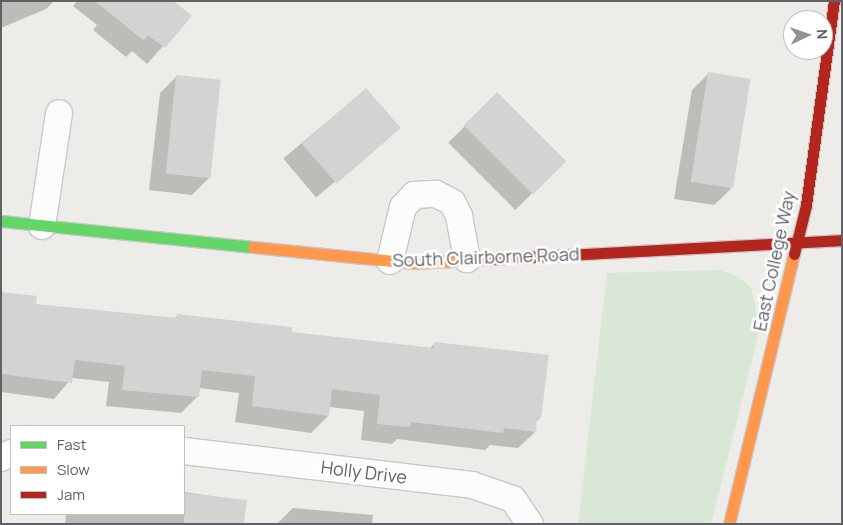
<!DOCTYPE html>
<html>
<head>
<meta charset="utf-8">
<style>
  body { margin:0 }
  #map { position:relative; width:843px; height:525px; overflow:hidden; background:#edece8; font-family:Manrope,sans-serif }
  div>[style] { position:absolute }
  .green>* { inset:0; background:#d8e7d6 }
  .shadow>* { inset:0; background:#0003; transform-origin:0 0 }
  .building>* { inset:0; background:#d4d3d1; transform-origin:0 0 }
  .roads { filter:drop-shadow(1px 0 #c8c8c8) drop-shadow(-1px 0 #c8c8c8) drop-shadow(0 1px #c8c8c8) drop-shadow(0 -1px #c8c8c8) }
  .street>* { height:26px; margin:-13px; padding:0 13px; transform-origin:13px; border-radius:13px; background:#fcfcfc }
  .fast>* { height:11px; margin:-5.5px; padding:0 5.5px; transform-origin:5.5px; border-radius:5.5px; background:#63d668 }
  .slow>* { height:11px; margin:-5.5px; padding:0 5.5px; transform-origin:5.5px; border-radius:5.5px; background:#ff974d }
  .jam>* { height:11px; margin:-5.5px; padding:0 5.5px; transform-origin:5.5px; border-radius:5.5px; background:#b3261e }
  span { translate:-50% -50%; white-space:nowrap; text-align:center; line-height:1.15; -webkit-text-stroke:5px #fff; paint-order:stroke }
  .street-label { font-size:18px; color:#5e6165 }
  .frame { position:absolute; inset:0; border:2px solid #5e6165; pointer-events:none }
  .legend { position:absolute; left:10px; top:425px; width:175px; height:90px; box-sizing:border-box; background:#fff; border:1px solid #bfc0c1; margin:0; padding:6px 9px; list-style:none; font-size:15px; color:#5e6165 }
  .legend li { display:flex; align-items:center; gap:10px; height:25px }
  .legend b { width:25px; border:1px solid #bfc0c1 }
  .north { position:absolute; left:783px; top:10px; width:50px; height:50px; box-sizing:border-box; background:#fff; border:1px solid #bfc0c1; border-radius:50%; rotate:87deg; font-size:14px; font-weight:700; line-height:20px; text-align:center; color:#5e6165 }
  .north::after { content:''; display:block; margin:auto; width:18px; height:22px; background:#909293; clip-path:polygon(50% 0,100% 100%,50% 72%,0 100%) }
</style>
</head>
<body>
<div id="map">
  <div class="green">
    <i style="clip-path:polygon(719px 270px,737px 276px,751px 288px,760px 328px,711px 524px,578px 524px,607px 273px)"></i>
  </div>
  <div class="shadow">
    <i style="clip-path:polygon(1px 1px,54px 1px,46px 9px,1px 28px)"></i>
    <i style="clip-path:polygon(77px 1px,172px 1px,190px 16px,147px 64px,132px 51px,126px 57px,93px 30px,97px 25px,73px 6px)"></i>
    <i style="clip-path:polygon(709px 73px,731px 189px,714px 205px,674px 199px,692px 90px)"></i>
    <i style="clip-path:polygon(176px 77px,220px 82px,209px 178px,192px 195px,149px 190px,160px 93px)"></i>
    <i style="left:366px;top:89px;width:51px;height:108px;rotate:50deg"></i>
    <i style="left:497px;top:94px;width:95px;height:69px;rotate:45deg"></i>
    <i style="clip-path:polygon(1px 293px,35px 305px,174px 319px,178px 315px,290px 333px,429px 349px,435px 343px,540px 417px,536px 422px,535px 432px,518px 448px,490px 445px,485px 450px,397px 439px,392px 444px,361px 440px,364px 411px,329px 407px,328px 416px,311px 433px,235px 422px,239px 393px,199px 388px,198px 396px,181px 413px,106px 406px,109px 382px,72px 378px,54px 399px,1px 392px)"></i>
    <i style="clip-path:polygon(184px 492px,246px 501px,243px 524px,65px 524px,66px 514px,184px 514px)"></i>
    <i style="clip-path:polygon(293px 508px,373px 515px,372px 524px,277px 524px)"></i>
  </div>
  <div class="building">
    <i style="clip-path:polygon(95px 1px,174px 1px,192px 16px,165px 48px,148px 35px,144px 41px)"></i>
    <i style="left:708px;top:72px;width:43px;height:111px;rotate:9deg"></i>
    <i style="left:176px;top:75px;width:45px;height:99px;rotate:6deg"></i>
    <i style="left:366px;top:88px;width:53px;height:85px;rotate:49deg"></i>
    <i style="left:497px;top:92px;width:98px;height:47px;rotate:45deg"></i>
    <i style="clip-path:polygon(1px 292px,37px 296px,36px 304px,177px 318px,177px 314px,292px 327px,292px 332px,434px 348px,434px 342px,549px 355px,541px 418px,537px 417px,536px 432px,504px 428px,503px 433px,411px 422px,410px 427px,377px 424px,380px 395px,332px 389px,329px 416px,252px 406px,255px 376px,202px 370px,199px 397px,122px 390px,125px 366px,75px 360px,72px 383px,1px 374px)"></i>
    <i style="clip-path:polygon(184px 493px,247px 500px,244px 524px,184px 524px)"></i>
  </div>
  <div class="roads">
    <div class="street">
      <i style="left:42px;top:226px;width:114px;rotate:-81.4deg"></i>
      <i style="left:390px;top:261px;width:56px;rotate:-76.5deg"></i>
      <i style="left:403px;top:207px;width:16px;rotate:-47deg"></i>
      <i style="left:414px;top:195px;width:22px;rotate:-3deg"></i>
      <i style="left:436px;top:194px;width:18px;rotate:27deg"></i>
      <i style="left:452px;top:202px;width:16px;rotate:63deg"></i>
      <i style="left:459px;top:216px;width:44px;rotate:79.5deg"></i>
      <i style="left:184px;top:451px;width:290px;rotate:6.7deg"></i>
      <i style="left:472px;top:485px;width:43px;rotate:18.9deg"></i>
      <i style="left:513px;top:499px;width:30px;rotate:56deg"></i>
      <i style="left:1px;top:458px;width:11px;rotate:-27deg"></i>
    </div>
    <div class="fast">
      <i style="left:1px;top:221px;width:253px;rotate:5.9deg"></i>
    </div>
    <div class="slow">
      <i style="left:253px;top:247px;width:161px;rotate:5.7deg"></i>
      <i style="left:413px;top:263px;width:61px;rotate:-2.8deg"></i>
      <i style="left:729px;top:524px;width:278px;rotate:-76.5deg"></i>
    </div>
    <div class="jam">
      <i style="left:794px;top:254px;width:50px;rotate:-76.2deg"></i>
      <i style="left:806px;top:205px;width:206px;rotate:-82.2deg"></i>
      <i style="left:474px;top:260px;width:369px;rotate:-3.1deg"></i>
    </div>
  </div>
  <div class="street-label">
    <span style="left:486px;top:257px;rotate:-2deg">South Clairborne Road</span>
    <span style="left:774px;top:261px;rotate:-78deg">East College Way</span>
    <span style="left:364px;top:472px;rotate:7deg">Holly Drive</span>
  </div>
  <div class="frame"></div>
  <ul class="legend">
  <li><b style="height:6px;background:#63d668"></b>Fast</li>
  <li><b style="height:6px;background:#ff974d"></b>Slow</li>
  <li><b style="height:6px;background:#b3261e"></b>Jam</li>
  </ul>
  <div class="north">N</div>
</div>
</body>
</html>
